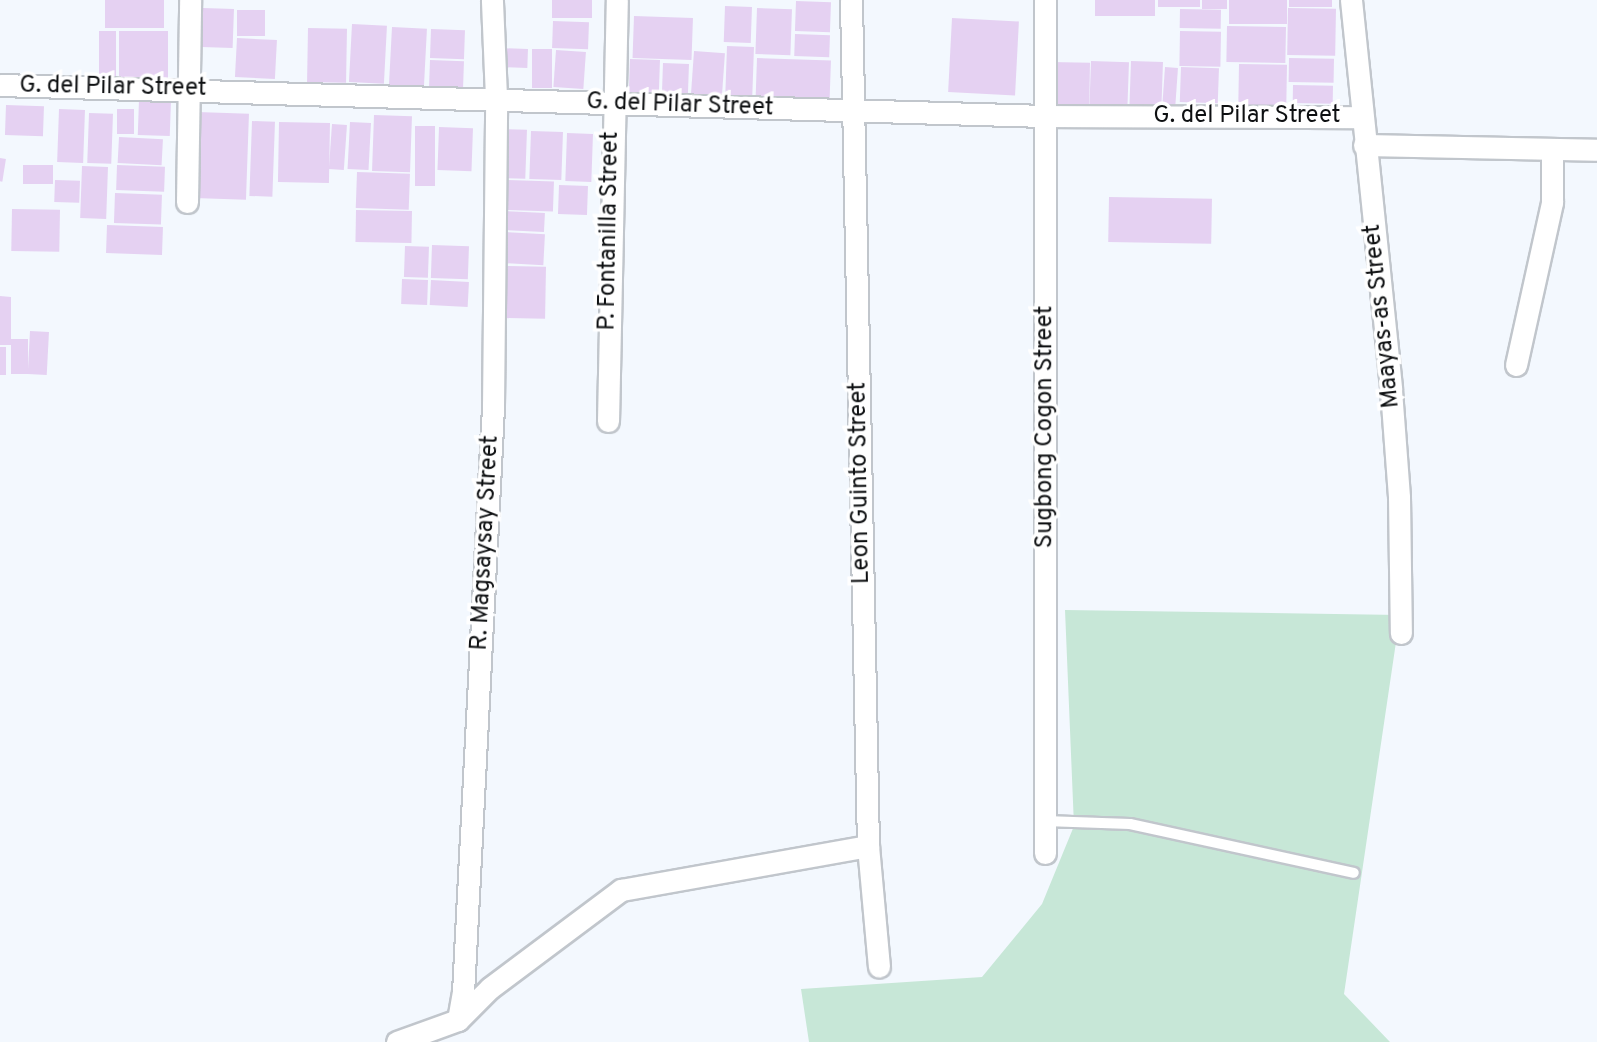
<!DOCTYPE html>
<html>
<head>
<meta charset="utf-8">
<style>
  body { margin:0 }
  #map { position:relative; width:1597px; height:1042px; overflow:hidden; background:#f3f8fe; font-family:Overpass,sans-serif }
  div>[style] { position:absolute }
  .green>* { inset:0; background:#c7e7d7 }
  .building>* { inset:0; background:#e5d1f2; transform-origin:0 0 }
  .roads { filter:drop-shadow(2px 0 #c1c6cc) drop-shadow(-2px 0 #c1c6cc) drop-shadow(0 2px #c1c6cc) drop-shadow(0 -2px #c1c6cc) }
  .service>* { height:10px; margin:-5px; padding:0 5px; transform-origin:5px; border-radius:5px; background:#fff }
  .minor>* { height:21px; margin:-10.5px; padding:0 10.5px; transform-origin:10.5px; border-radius:10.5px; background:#fff }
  span { translate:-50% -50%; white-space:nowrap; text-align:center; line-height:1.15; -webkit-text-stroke:7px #fff; paint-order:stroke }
  .street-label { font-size:24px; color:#0e1012 }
</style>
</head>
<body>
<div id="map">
  <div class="green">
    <i style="clip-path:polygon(1065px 610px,1400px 615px,1344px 994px,1390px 1042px,809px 1042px,801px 989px,982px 977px,1042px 904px,1074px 826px)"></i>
  </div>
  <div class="building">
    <i style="left:105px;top:0;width:59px;height:28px"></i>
    <i style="left:552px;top:0;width:40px;height:18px"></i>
    <i style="left:1095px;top:0;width:60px;height:16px"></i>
    <i style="left:1158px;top:0;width:42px;height:7px"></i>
    <i style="left:1202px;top:0;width:25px;height:9px"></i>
    <i style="left:1229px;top:0;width:58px;height:24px"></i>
    <i style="left:1289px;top:0;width:43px;height:7px"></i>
    <i style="left:796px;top:1px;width:35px;height:30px;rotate:2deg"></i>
    <i style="left:725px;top:6px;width:27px;height:36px;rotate:2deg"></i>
    <i style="left:203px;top:8px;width:31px;height:39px;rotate:2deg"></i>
    <i style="left:757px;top:8px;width:35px;height:46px;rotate:2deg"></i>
    <i style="left:1288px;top:8px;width:48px;height:47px;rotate:1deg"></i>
    <i style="left:1180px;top:9px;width:41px;height:19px;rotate:1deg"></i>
    <i style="left:237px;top:10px;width:28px;height:26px"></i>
    <i style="left:634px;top:16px;width:59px;height:42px;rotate:2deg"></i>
    <i style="left:952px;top:18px;width:67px;height:74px;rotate:3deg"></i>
    <i style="left:553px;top:21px;width:36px;height:27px;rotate:2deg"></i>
    <i style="left:352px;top:24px;width:35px;height:58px;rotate:3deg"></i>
    <i style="left:1227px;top:26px;width:59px;height:36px;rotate:1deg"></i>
    <i style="left:392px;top:27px;width:35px;height:59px;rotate:3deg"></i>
    <i style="left:308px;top:28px;width:39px;height:54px;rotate:1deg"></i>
    <i style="left:431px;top:29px;width:34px;height:29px;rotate:2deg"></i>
    <i style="left:99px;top:31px;width:17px;height:52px"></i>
    <i style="left:119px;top:31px;width:49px;height:51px"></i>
    <i style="left:1180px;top:31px;width:41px;height:35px;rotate:1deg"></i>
    <i style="left:795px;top:34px;width:35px;height:22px;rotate:2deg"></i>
    <i style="left:237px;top:38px;width:40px;height:39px;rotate:3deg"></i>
    <i style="left:727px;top:46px;width:27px;height:50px;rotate:2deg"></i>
    <i style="left:498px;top:48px;width:30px;height:19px;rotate:2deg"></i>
    <i style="left:532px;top:49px;width:20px;height:39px"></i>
    <i style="left:556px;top:50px;width:30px;height:37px;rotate:4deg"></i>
    <i style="left:694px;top:51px;width:31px;height:43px;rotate:4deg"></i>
    <i style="left:757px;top:58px;width:74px;height:38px;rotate:2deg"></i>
    <i style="left:1289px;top:58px;width:45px;height:24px;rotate:1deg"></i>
    <i style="left:630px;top:59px;width:30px;height:33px;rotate:2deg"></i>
    <i style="left:430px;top:60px;width:34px;height:28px;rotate:2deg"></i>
    <i style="left:1091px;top:61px;width:38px;height:47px;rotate:2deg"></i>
    <i style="left:1131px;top:61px;width:32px;height:48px;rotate:2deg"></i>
    <i style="left:1051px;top:62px;width:39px;height:44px;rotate:1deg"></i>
    <i style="left:663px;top:63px;width:26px;height:31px;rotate:2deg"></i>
    <i style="left:1239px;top:64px;width:48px;height:42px;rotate:1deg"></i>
    <i style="left:1165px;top:67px;width:13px;height:37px;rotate:4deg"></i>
    <i style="left:1181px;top:67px;width:38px;height:35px;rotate:2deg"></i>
    <i style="left:1293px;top:85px;width:40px;height:18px;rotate:1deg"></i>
    <i style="left:139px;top:100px;width:32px;height:35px;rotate:2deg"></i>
    <i style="left:6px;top:105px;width:38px;height:30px;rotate:2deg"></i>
    <i style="left:59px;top:109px;width:26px;height:53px;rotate:2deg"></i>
    <i style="left:117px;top:109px;width:17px;height:25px"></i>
    <i style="left:197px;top:112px;width:52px;height:86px;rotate:2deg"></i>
    <i style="left:89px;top:113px;width:24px;height:50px;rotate:2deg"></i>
    <i style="left:374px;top:115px;width:38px;height:56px;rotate:2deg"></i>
    <i style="left:252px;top:121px;width:23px;height:75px;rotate:2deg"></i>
    <i style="left:279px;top:122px;width:51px;height:60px;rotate:1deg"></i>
    <i style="left:350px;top:122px;width:21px;height:47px;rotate:3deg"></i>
    <i style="left:332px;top:124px;width:15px;height:45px;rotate:4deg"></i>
    <i style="left:415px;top:126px;width:20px;height:60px"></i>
    <i style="left:439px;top:127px;width:34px;height:43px;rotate:2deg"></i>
    <i style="left:502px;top:129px;width:25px;height:49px;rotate:2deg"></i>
    <i style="left:531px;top:131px;width:32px;height:48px;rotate:2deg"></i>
    <i style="left:567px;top:133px;width:26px;height:48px;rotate:2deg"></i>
    <i style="left:119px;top:137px;width:44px;height:26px;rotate:3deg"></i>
    <i style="left:0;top:158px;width:6px;height:23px;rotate:9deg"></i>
    <i style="left:23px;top:165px;width:30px;height:19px"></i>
    <i style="left:117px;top:165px;width:48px;height:25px;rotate:2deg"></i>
    <i style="left:82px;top:166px;width:26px;height:52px;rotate:2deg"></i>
    <i style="left:357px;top:172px;width:53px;height:36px;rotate:2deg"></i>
    <i style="left:55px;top:180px;width:25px;height:22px;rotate:2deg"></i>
    <i style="left:508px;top:180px;width:46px;height:30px;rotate:2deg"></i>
    <i style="left:559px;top:185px;width:29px;height:29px;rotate:2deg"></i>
    <i style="left:115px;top:193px;width:47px;height:30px;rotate:2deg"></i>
    <i style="left:1109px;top:197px;width:103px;height:45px;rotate:1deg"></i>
    <i style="left:12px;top:209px;width:48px;height:42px;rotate:1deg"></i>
    <i style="left:356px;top:210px;width:56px;height:32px;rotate:1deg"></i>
    <i style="left:505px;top:211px;width:40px;height:19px;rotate:3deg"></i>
    <i style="left:107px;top:225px;width:56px;height:28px;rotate:2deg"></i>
    <i style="left:503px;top:232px;width:42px;height:31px;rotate:3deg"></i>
    <i style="left:432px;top:245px;width:37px;height:33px;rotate:2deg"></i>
    <i style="left:405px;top:246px;width:24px;height:31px;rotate:2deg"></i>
    <i style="left:503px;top:266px;width:43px;height:52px;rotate:1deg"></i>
    <i style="left:402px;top:279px;width:26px;height:25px;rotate:2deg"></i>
    <i style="left:431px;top:280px;width:38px;height:25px;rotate:3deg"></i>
    <i style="clip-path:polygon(0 296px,11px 297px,11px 339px,28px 339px,28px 374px,11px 374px,11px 345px,0 345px)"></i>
    <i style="left:30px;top:331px;width:19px;height:43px;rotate:3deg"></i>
    <i style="left:0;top:347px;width:6px;height:28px"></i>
  </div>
  <div class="roads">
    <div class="service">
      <i style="left:1045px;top:821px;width:85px;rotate:2deg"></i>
      <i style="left:1130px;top:824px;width:229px;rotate:12.3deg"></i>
    </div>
    <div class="minor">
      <i style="left:851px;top:0;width:846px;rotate:88.85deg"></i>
      <i style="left:868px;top:846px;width:121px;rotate:84.8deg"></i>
      <i style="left:1045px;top:0;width:853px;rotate:90deg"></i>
      <i style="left:1351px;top:0;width:392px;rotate:84.1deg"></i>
      <i style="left:1391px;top:390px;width:107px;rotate:85.7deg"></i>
      <i style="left:1399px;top:497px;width:136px;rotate:89.2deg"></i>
      <i style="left:0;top:85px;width:1046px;rotate:1.7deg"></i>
      <i style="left:1046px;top:116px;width:314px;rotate:0.2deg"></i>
      <i style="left:1364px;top:145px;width:233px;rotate:1.2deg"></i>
      <i style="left:187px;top:202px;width:202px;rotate:-89.1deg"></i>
      <i style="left:1516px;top:365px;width:167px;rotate:-77.5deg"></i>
      <i style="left:1552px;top:202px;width:53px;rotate:-90deg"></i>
      <i style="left:608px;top:421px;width:421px;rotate:-88.8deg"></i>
      <i style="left:458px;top:1020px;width:45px;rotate:-45deg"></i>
      <i style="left:490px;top:988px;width:164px;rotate:-36.8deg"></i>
      <i style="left:621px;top:890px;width:251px;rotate:-10.1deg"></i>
      <i style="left:397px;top:1042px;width:65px;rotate:-19.8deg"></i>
      <i style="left:458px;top:1020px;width:27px;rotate:-80deg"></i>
      <i style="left:463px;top:993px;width:588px;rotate:-87.07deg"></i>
      <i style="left:493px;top:406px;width:309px;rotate:-89.4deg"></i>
      <i style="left:496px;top:97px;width:97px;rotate:-92.4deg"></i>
    </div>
  </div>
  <div class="street-label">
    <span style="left:113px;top:88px;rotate:1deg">G. del Pilar Street</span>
    <span style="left:680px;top:106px;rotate:2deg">G. del Pilar Street</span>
    <span style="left:1247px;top:117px">G. del Pilar Street</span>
    <span style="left:610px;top:231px;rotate:-89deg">P. Fontanilla Street</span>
    <span style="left:1383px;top:316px;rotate:-96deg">Maayas-as Street</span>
    <span style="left:1046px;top:427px;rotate:-90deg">Sugbong Cogon Street</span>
    <span style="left:861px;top:483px;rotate:-91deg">Leon Guinto Street</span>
    <span style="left:486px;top:543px;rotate:-87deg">R. Magsaysay Street</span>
  </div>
</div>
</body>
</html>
